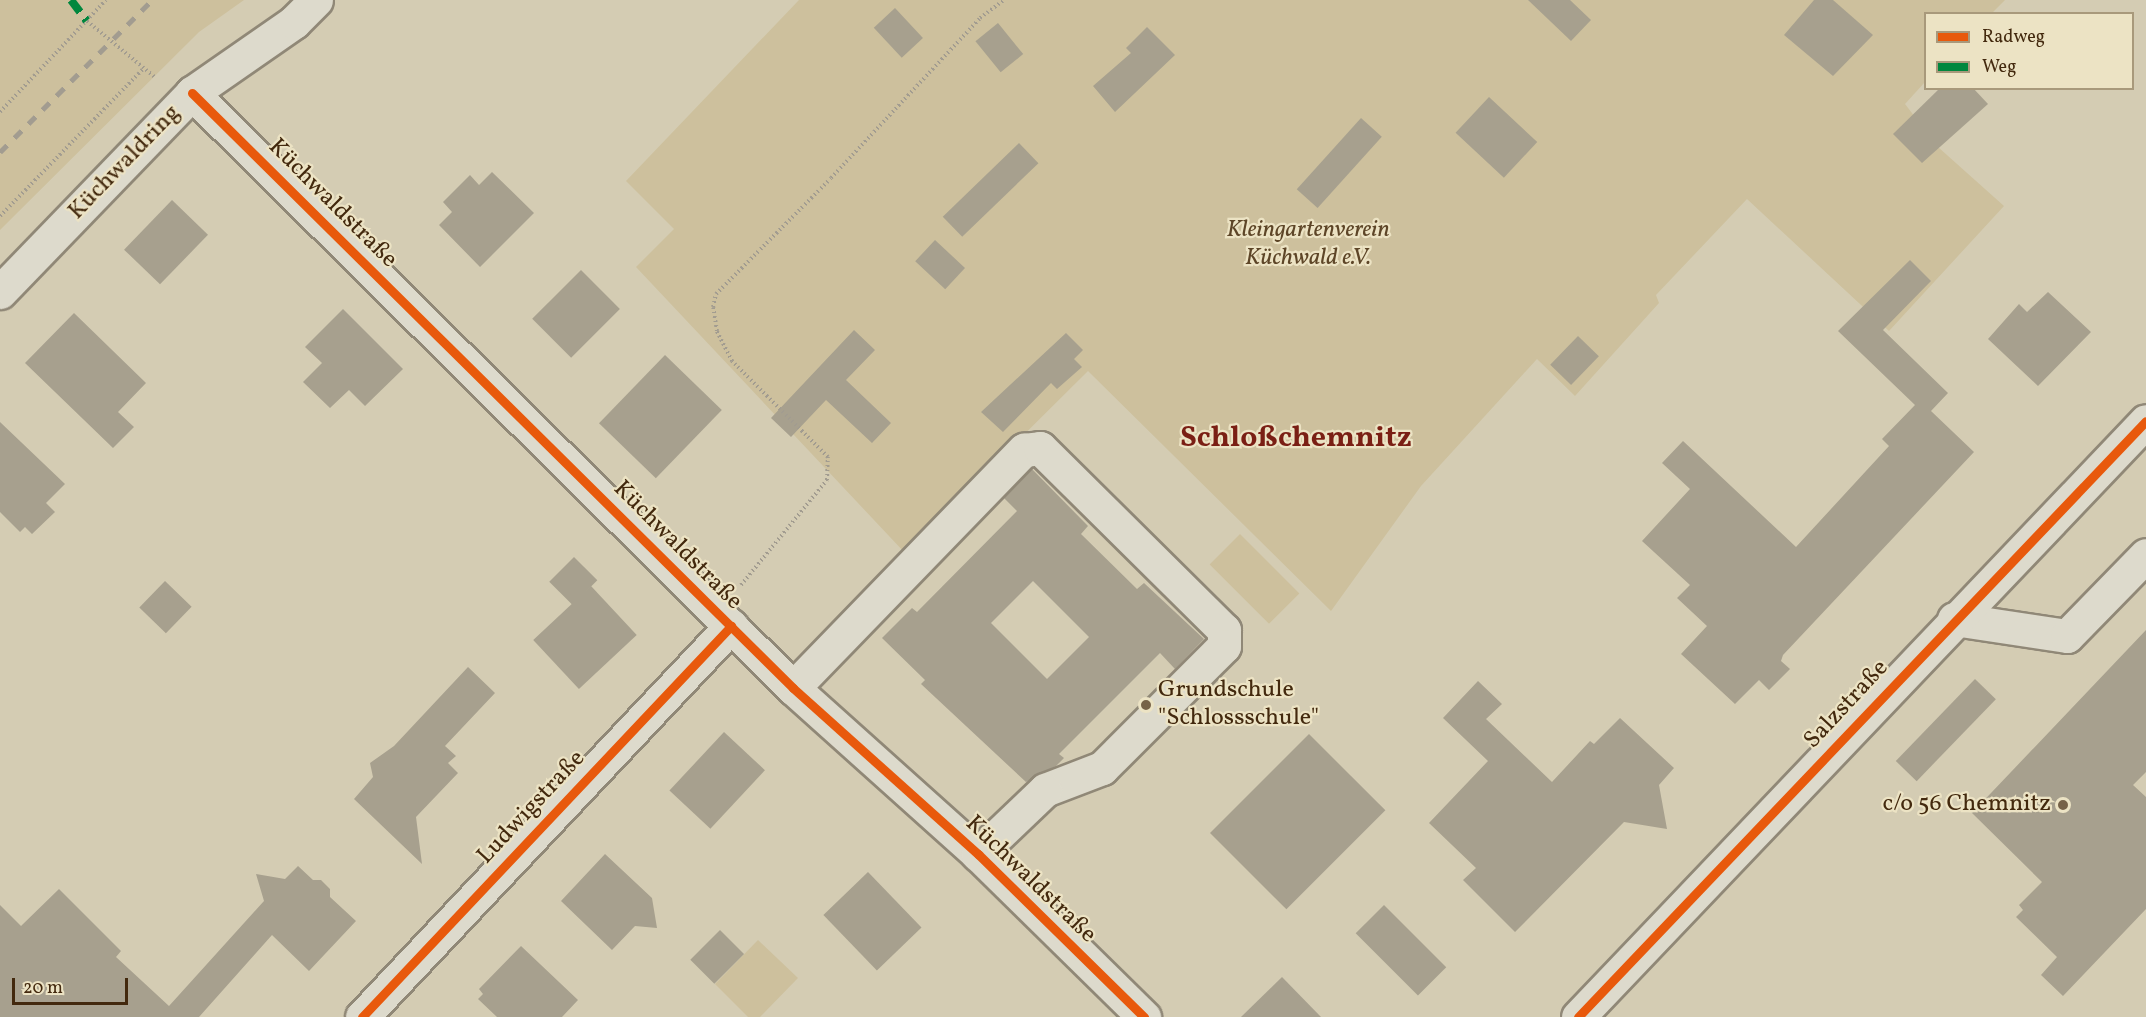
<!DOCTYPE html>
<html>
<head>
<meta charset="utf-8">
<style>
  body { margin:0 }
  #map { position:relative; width:2146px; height:1017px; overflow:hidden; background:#d4ccb3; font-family:Vollkorn,serif }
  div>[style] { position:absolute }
  .green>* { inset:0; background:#cdc09d; transform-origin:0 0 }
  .building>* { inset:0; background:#a7a08e; transform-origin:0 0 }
  .path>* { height:4px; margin-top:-2px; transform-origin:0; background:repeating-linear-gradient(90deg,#a29c90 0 1.5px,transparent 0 4.5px) }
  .roads { filter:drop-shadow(2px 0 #908877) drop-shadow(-2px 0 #908877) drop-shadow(0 2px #908877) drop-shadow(0 -2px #908877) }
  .minor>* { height:33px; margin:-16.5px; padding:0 16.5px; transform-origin:16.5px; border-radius:16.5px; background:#dddacc }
  .rail>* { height:4.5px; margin-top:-2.25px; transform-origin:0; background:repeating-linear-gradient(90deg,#a29c90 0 10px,transparent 0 20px) }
  .quiet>* { height:8px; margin-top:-4px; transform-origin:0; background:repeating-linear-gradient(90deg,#00873e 0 15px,transparent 0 23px) }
  .cycleway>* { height:9px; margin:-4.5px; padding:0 4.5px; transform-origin:4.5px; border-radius:4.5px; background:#e8590c }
  .dots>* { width:16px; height:16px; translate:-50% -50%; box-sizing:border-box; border:3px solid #ece3c4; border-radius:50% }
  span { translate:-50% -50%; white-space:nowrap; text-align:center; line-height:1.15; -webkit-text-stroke:4.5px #ece3c4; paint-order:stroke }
  .street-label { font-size:24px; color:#43290e }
  .park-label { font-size:24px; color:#5d4527; font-style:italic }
  .poi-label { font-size:24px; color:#43290e }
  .left { translate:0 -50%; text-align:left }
  .right { translate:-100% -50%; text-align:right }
  .district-label { font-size:30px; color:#7a1f14; font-weight:700 }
  .legend { position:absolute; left:1924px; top:12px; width:210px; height:78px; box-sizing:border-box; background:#ece3c4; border:2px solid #a8997b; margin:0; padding:8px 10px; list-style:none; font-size:18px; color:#43290e }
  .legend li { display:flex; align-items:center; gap:12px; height:30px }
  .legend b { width:30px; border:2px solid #a8997b }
  .scale { position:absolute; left:12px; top:978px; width:116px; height:27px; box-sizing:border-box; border:3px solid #43290e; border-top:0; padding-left:8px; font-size:18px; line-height:21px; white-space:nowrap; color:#43290e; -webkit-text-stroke:4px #ece3c4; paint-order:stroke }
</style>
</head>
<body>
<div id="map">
  <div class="green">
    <i style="clip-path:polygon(0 0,244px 0,199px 32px,0 230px)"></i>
    <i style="clip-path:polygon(799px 0,2005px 0,1992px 13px,1926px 14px,1925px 82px,1905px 104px,1938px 147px,2004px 206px,1889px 331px,1747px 199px,1656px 295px,1659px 303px,1575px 396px,1537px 359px,1421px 486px,1331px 611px,1088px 371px,905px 553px,636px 267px,674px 229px,626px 181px)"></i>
    <i style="left:1240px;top:534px;width:84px;height:43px;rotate:45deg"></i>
    <i style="clip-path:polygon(758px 940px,798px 978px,760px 1017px,748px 1017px,715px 984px)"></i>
  </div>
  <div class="building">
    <i style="clip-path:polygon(1528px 0,1570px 0,1591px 20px,1571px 41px)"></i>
    <i style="clip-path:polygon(1814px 0,1833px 0,1873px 35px,1833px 76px,1784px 35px)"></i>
    <i style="left:895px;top:8px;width:41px;height:29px;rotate:47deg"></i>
    <i style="left:998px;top:23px;width:40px;height:29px;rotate:51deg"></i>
    <i style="clip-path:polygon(1147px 27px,1175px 55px,1115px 112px,1093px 86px,1131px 53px,1126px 48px)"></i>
    <i style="clip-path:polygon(1940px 88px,1973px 88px,1988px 104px,1922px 163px,1893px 134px)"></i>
    <i style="left:1489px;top:97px;width:66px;height:49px;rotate:43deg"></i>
    <i style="left:1361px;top:118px;width:28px;height:96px;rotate:42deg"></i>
    <i style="left:1019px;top:143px;width:28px;height:106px;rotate:46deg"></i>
    <i style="clip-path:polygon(492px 172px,534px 213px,480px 267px,439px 225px,452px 212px,443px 202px,470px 175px,479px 185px)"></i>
    <i style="left:172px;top:200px;width:50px;height:69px;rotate:44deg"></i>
    <i style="left:935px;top:240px;width:41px;height:29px;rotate:43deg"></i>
    <i style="clip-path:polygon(1910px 260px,1931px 281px,1883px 330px,1948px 393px,1931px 411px,1974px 452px,1783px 655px,1781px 661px,1790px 669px,1769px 690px,1759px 680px,1735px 704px,1681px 654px,1707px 626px,1677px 598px,1690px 585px,1642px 541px,1690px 489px,1662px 463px,1683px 441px,1796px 547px,1889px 446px,1882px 439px,1915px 405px,1838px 331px)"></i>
    <i style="left:581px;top:270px;width:55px;height:69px;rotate:45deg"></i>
    <i style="clip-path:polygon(2048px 292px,2091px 332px,2038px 386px,1988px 339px,2019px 304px,2027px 312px)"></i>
    <i style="clip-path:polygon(343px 309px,403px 369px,365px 406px,349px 390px,330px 408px,303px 382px,322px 363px,305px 347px)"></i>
    <i style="clip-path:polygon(74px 313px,146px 383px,118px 412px,134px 427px,113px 448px,25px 363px)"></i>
    <i style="clip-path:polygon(854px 330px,875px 350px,846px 380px,891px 423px,872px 443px,826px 400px,791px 437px,771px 418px)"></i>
    <i style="clip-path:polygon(1066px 333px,1083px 350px,1074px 359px,1082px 367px,1057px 389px,1051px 383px,1003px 432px,981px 412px)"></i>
    <i style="left:1578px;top:336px;width:29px;height:40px;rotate:44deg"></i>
    <i style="left:665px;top:355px;width:79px;height:95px;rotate:44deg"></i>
    <i style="clip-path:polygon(0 422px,65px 484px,46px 503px,55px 512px,32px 534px,25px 527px,20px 532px,0 512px)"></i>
    <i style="clip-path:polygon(evenodd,1032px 469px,1088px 526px,1081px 534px,1137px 589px,1144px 583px,1204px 639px,1175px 669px,1160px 653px,1059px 754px,1064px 758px,1056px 766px,1026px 782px,921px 684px,925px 680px,882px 638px,912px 608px,917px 612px,1017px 511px,1004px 498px,1032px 469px,1033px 581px,1089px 637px,1047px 679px,991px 623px,1033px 581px)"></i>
    <i style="left:574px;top:557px;width:33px;height:35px;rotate:45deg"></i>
    <i style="left:165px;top:581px;width:37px;height:37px;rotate:44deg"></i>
    <i style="left:591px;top:586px;width:67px;height:79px;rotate:47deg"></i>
    <i style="clip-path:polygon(2146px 630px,2146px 772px,2133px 785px,2146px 797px,2146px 909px,2063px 996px,2041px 975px,2057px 957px,2016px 917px,2023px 910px,2019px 905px,2042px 882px,1972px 813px)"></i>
    <i style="clip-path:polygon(468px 667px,495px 693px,445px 746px,456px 756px,448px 763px,458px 773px,416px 817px,422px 864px,354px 799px,373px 777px,370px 763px,394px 746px)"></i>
    <i style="left:1975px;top:679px;width:29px;height:114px;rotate:44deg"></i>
    <i style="clip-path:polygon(1478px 681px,1502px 704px,1486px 719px,1552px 782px,1590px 741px,1594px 744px,1620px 718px,1674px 768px,1659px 785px,1667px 829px,1624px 822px,1515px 932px,1463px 880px,1476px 868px,1429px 823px,1488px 761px,1443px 718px)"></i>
    <i style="left:724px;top:732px;width:56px;height:80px;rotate:43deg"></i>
    <i style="left:1309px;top:734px;width:108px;height:140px;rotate:45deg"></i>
    <i style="clip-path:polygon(605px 854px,652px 898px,657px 928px,635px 926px,612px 950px,561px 901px)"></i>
    <i style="clip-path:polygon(298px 866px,313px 880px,321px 880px,330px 889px,330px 897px,356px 921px,309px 971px,272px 935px,199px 1017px,0 1017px,0 905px,21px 926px,59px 889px,121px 951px,116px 957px,169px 1006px,264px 901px,256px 874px,285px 879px)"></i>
    <i style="left:868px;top:872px;width:77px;height:62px;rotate:46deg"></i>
    <i style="left:1384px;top:905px;width:88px;height:40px;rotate:45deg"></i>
    <i style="left:720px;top:930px;width:34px;height:42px;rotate:45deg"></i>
    <i style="clip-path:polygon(521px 946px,578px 1000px,562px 1017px,497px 1017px,478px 999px,483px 994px,479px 989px)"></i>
    <i style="clip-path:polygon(1282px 977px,1321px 1017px,1241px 1017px)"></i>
  </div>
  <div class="path">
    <i style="left:87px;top:21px;width:89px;rotate:39.6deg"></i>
    <i style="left:0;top:112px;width:154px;rotate:-46.6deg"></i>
    <i style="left:0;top:216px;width:205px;rotate:-45.8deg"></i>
    <i style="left:741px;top:585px;width:136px;rotate:-50.7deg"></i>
    <i style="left:827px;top:480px;width:23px;rotate:-88deg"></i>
    <i style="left:828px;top:457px;width:136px;rotate:-135deg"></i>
    <i style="left:732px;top:361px;width:34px;rotate:-117deg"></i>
    <i style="left:717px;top:331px;width:24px;rotate:-99deg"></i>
    <i style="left:713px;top:307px;width:13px;rotate:-77deg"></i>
    <i style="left:716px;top:294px;width:163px;rotate:-45.2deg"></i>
    <i style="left:831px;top:178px;width:219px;rotate:-47deg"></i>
    <i style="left:980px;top:18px;width:30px;rotate:-37deg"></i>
  </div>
  <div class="roads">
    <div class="minor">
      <i style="left:192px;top:93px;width:846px;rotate:44.71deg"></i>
      <i style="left:793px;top:688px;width:249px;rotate:41.9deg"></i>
      <i style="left:978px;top:854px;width:233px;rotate:44.5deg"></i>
      <i style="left:0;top:292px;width:277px;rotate:-46deg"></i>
      <i style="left:192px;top:93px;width:124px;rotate:-34.8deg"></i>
      <i style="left:294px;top:22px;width:31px;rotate:-45deg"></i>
      <i style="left:1954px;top:619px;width:114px;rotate:8.6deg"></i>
      <i style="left:2067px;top:636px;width:113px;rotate:-45.7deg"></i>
      <i style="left:793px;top:688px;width:332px;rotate:-45.9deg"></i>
      <i style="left:1024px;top:450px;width:16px;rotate:-7deg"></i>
      <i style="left:1040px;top:448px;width:259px;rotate:44.7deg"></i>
      <i style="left:1224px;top:630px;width:16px;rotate:90deg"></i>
      <i style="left:1224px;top:646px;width:173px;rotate:135deg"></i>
      <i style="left:1102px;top:768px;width:61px;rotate:158.9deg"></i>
      <i style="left:1045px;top:790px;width:93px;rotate:136.3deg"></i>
      <i style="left:362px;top:1017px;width:538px;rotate:-46.66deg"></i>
      <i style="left:1578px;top:1017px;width:823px;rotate:-46.38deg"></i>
    </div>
  </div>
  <div class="rail">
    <i style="left:0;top:152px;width:215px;rotate:-45deg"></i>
  </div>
  <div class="quiet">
    <i style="left:71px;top:0;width:26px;rotate:53deg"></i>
  </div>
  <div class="cycleway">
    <i style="left:192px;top:93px;width:846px;rotate:44.71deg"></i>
    <i style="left:793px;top:688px;width:249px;rotate:41.9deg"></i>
    <i style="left:978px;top:854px;width:233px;rotate:44.5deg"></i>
    <i style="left:362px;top:1017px;width:538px;rotate:-46.66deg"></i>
    <i style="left:1578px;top:1017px;width:823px;rotate:-46.38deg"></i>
  </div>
  <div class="dots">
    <i style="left:1146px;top:705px;background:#766248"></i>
    <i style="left:2063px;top:805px;background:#766248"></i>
  </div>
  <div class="street-label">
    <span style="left:125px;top:163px;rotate:-46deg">Küchwaldring</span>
    <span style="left:332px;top:204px;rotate:45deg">Küchwaldstraße</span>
    <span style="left:677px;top:546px;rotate:45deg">Küchwaldstraße</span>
    <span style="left:1847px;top:705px;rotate:-47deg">Salzstraße</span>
    <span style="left:532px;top:808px;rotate:-47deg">Ludwigstraße</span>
    <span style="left:1030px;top:880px;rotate:44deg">Küchwaldstraße</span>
  </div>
  <div class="park-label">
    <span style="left:1308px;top:245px">Kleingartenverein<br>Küchwald e.V.</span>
  </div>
  <div class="poi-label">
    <span class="left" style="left:1158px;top:705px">Grundschule<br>"Schlossschule"</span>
    <span class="right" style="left:2051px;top:805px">c/o 56 Chemnitz</span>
  </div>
  <div class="district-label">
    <span style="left:1296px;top:438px">Schloßchemnitz</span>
  </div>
  <ul class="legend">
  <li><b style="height:8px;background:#e8590c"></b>Radweg</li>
  <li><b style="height:8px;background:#00873e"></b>Weg</li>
  </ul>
  <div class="scale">20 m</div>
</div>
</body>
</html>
